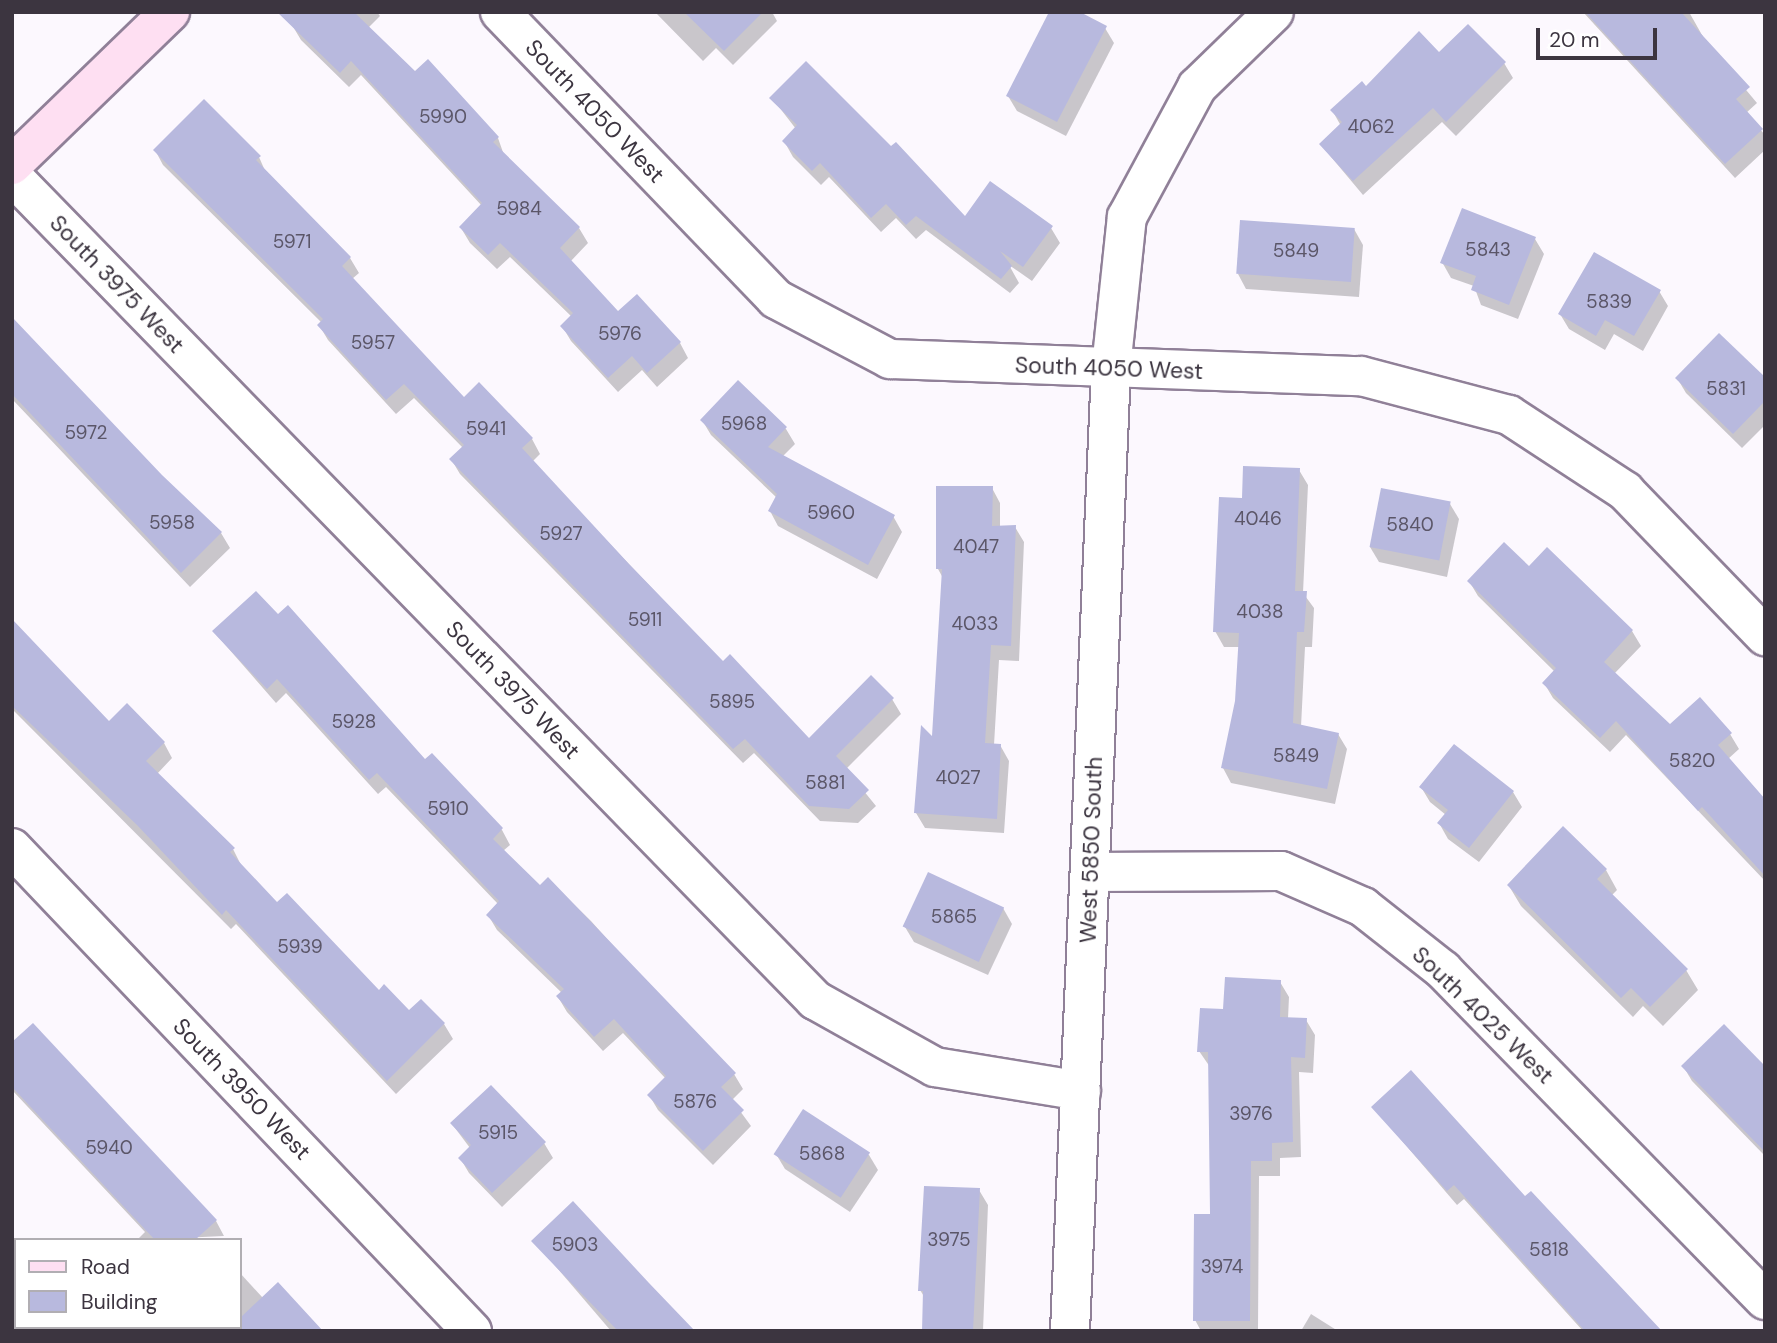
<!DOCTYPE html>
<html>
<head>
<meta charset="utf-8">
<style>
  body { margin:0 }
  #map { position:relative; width:1777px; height:1343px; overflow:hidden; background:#fcf8fe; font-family:"DM Sans",sans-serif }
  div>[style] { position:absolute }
  .shadow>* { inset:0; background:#0003 }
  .canal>* { height:42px; margin:-21px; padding:0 21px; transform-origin:21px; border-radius:21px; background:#cde3fc }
  .building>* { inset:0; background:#b8b9de; transform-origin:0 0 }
  .roads { filter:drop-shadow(2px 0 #908098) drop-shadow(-2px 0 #908098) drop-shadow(0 2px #908098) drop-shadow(0 -2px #908098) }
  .street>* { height:38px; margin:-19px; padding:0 19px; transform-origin:19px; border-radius:19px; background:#fff }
  .secondary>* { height:38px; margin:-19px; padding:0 19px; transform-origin:19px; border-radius:19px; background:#fedff2 }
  span { translate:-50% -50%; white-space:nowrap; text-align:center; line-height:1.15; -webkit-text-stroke:5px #fff; paint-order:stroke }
  .number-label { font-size:19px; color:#5b5668 }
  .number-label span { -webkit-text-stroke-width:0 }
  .street-label { font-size:23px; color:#3c3540 }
  .frame { position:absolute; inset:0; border:14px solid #3c3540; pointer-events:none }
  .legend { position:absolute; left:14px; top:1238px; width:228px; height:91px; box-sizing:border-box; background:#fff; border:2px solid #b1aeb3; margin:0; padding:9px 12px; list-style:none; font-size:21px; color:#3c3540 }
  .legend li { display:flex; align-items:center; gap:14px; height:35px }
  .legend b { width:35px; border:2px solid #b1aeb3 }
  .scale { position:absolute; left:1536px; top:28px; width:121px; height:32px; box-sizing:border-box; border:4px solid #3c3540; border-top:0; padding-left:9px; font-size:21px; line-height:24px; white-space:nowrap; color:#3c3540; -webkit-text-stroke:5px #fff; paint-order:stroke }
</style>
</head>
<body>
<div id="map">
  <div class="shadow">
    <i style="clip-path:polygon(304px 12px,377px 12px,380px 16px,368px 28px,415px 74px,498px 138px,504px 155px,579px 228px,588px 243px,570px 262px,618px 314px,680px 343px,688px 358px,657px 387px,642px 370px,618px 392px,571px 341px,562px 326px,572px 317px,510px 257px,497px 269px,470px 243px,461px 228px,482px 206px,361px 75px,349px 87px,301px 40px,292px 25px)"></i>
    <i style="clip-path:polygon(655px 12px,772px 12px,777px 21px,733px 65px,716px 48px,703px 61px)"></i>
    <i style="clip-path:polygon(1583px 12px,1689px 12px,1706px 42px,1757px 103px,1746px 113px,1765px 135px,1765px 150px,1735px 178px)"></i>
    <i style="clip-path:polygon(1105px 28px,1114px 43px,1066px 136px,1017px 111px,1008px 96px)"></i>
    <i style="clip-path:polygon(1439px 54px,1504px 63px,1513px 78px,1456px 136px,1442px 122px,1363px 195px,1321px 145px,1341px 126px,1332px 110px,1366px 88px)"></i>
    <i style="clip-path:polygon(772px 98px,965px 219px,1051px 228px,1060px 243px,1032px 281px,1009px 265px,1019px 283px,1010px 293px,926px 230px,916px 239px,896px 218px,881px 232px,829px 177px,821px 185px,793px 157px,784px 141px,796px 129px)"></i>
    <i style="clip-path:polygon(155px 150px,259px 157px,266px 173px,350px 258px,359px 273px,352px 279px,464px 399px,532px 439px,540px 454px,532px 462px,723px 663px,809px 741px,892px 699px,901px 714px,846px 769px,876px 806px,858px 823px,820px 821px,754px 753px,743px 763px,460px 474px,451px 459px,463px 448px,414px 398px,396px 414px,328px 340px,319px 325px,322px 323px,163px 165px)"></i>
    <i style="clip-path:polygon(1354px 229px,1363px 245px,1359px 297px,1246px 289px,1238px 274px)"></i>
    <i style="clip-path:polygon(1535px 239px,1544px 254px,1518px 319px,1481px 305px,1474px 286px,1451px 278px,1442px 262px)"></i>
    <i style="clip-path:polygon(1659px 291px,1668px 306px,1643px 351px,1614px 334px,1605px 350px,1569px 329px,1560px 314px)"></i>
    <i style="clip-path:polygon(12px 320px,160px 476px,221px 533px,230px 548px,190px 587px,12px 399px)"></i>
    <i style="clip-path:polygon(1677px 378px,1765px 379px,1765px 425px,1742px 448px,1686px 393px)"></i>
    <i style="clip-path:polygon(738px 383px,786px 429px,795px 444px,782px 457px,893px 516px,902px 532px,877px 579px,778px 526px,770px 511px,777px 498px,711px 435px,702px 420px)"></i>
    <i style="clip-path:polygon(1299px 470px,1308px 485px,1303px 593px,1314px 608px,1312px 647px,1305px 647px,1301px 727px,1338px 734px,1347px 749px,1335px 804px,1231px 783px,1223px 768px,1237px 701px,1240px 647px,1224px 647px,1215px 631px,1243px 499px)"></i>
    <i style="clip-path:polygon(992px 488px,1000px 503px,1000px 527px,1015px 527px,1024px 542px,1019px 661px,999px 660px,994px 745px,1000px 745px,1009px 761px,1004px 833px,925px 828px,916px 813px,934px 740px,943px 578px,938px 569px)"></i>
    <i style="clip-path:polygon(1450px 504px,1459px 519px,1447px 577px,1379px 562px,1370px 547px)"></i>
    <i style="clip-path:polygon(1529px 569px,1632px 631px,1641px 646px,1614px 674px,1670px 727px,1730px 734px,1739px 749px,1728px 759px,1765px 801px,1765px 881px,1626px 735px,1610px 752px,1553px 698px,1544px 683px,1555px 672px,1478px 596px,1469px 581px)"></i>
    <i style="clip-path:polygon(12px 630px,109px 723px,164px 743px,172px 758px,157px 774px,233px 849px,241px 865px,277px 904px,379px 992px,409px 1012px,444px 1024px,453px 1039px,396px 1094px,236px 924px,231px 929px,12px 709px)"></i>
    <i style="clip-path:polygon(214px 632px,425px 762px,432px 756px,502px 830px,510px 845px,503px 851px,540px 888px,548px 879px,591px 921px,699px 1042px,734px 1074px,743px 1089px,732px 1100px,751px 1126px,713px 1165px,658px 1110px,649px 1095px,666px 1079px,623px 1033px,603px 1051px,567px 1012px,558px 997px,562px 993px,497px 930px,488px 915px,498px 904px,386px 787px,378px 794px,286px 693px,276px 703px)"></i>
    <i style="clip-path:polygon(1421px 787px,1513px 792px,1522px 807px,1479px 862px,1448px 839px,1439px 823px,1446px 815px,1430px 802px)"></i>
    <i style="clip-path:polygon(1606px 870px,1617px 890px,1611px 896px,1686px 970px,1698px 990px,1663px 1026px,1643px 1006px,1633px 1017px,1521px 906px,1509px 886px)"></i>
    <i style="clip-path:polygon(1003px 908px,1012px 924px,988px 975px,914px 942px,905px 927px)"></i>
    <i style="clip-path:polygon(1280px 982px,1289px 997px,1288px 1019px,1306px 1020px,1315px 1035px,1313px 1073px,1299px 1072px,1301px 1157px,1280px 1158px,1280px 1176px,1259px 1176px,1258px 1331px,1201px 1331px,1195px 1320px,1212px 1216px,1210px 1067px,1199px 1051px,1225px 1011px)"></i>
    <i style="clip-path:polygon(12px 1044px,216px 1221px,224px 1236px,137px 1240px,145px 1232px,12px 1090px)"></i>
    <i style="clip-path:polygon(1683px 1066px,1765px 1068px,1765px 1156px,1692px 1081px)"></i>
    <i style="clip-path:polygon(1373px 1107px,1525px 1199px,1659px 1331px,1583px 1331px,1464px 1199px,1457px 1205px)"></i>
    <i style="clip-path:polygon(452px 1124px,544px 1143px,553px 1158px,502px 1207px,469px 1173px,460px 1158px,470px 1148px)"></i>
    <i style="clip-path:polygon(776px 1154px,869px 1155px,878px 1170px,850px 1212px,785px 1169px)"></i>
    <i style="clip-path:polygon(979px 1190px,988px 1205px,983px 1331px,923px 1331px,925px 1298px,920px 1290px)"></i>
    <i style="clip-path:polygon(534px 1241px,692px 1331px,611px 1331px)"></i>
    <i style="clip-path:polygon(240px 1273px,263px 1298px,241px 1331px,238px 1327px)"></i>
    <i style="clip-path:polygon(1311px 1314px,1338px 1331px,1301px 1331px)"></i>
  </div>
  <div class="canal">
    <i style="left:12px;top:1321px;width:6px;rotate:45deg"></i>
  </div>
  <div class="building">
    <i style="clip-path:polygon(277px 12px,354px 12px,415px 71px,428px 59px,499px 137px,493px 142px,580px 227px,560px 248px,618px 311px,637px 294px,681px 342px,647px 373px,632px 356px,608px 378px,560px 326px,573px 313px,500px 243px,488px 255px,459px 227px,482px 203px,351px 61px,340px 73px)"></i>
    <i style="clip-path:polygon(684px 12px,763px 12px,724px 51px)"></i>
    <i style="clip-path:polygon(1049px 12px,1080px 12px,1107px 26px,1057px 122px,1006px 96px)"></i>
    <i style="clip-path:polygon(1585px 12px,1681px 12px,1750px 87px,1736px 99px,1763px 129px,1725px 164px)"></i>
    <i style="clip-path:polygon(1468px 24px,1506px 62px,1446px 122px,1433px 108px,1353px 181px,1319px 144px,1342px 122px,1330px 110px,1362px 81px,1366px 86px,1419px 31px,1439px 52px)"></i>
    <i style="clip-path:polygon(806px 61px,891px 146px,896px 142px,965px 216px,990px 181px,1053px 226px,1023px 267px,1000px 251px,1012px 266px,1001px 279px,916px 216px,906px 225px,886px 204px,871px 218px,820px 163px,812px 171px,782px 141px,797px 125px,769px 98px)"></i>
    <i style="clip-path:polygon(204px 99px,261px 156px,256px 160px,351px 257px,342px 266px,464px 397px,479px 382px,533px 438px,522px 448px,629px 564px,723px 661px,730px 654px,809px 738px,871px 675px,894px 698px,836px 756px,869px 790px,849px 809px,809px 806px,745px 739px,733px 749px,449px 459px,464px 445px,404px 384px,386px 400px,317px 325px,323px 319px,153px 150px)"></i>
    <i style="clip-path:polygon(1462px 208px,1536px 237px,1509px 305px,1471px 290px,1476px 276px,1440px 263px)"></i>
    <i style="left:1240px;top:220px;width:115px;height:54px;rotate:4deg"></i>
    <i style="clip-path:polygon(1594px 252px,1661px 290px,1634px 336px,1605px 320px,1596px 336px,1558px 314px)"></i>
    <i style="clip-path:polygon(12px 317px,162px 475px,222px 532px,181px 573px,12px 394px)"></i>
    <i style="clip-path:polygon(1719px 333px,1765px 377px,1765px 401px,1733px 434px,1675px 378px)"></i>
    <i style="clip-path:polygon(738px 380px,787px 427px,768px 447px,895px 515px,868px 565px,768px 511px,777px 494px,700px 420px)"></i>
    <i style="clip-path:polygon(1243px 466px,1300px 468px,1295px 591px,1307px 591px,1304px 632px,1297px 632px,1293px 723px,1339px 733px,1327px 789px,1221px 768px,1235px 701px,1239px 633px,1213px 632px,1219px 497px,1242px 498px)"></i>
    <i style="clip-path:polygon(936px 486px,993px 486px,992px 526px,1016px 525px,1011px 646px,991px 645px,985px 743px,1001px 744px,997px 819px,914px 813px,921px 725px,932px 736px,942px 569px,936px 569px)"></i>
    <i style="left:1381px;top:488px;width:71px;height:60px;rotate:11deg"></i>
    <i style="clip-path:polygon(1504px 542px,1529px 566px,1547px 547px,1633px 630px,1604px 662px,1670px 724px,1700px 697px,1732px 733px,1718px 745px,1765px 799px,1765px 876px,1702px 807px,1698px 811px,1616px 721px,1600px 738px,1542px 683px,1556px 668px,1467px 581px)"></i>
    <i style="clip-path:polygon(256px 591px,278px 614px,288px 605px,425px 759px,432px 753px,503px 828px,493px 839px,540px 885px,548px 877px,736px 1073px,721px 1087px,744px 1110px,703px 1151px,647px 1095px,666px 1076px,614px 1019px,594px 1037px,556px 996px,564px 989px,486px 915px,499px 901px,377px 773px,369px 780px,277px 679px,267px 689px,212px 631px)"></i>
    <i style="clip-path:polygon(12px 619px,109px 721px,127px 703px,165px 742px,146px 761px,235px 848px,230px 852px,277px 902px,287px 893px,379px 990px,384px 984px,409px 1010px,421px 999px,445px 1023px,387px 1081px,226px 910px,222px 915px,137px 825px,12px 706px)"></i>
    <i style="clip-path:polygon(1454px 744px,1514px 791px,1469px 848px,1437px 823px,1448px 810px,1419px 787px)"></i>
    <i style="clip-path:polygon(1563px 826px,1607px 869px,1597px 879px,1688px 969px,1650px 1007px,1631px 988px,1621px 998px,1507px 885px)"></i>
    <i style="left:928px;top:872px;width:84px;height:60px;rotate:25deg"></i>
    <i style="clip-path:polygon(1225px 977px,1281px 980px,1280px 1017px,1307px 1018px,1305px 1058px,1291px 1057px,1293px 1142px,1272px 1143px,1272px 1161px,1251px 1161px,1250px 1321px,1193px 1321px,1194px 1214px,1210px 1214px,1208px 1052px,1197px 1052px,1200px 1008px,1223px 1009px)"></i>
    <i style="clip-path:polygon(33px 1023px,217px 1220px,195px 1240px,155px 1240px,12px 1087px,12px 1042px)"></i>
    <i style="clip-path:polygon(1724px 1024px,1765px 1066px,1765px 1152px,1681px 1066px)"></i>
    <i style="clip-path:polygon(1411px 1070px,1525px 1196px,1531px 1191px,1662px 1331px,1585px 1331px,1454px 1185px,1447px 1191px,1371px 1107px)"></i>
    <i style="clip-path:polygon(491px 1085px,546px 1142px,492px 1193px,458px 1158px,471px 1145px,450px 1123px)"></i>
    <i style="left:803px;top:1109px;width:80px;height:54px;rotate:33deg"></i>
    <i style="clip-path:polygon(924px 1186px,980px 1188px,973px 1331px,922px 1331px,923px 1291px,918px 1291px)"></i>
    <i style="clip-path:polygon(573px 1201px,649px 1283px,695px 1331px,618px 1331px,577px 1289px,531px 1241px)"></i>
    <i style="clip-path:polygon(278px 1282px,323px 1331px,226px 1331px,240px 1327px,240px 1318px)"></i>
  </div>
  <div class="roads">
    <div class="street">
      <i style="left:500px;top:12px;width:398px;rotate:46.1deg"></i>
      <i style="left:776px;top:299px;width:129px;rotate:27.8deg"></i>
      <i style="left:890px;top:359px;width:471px;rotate:2.1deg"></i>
      <i style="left:1361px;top:376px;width:153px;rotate:14.8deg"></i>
      <i style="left:1509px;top:415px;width:139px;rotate:33.2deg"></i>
      <i style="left:1625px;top:491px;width:202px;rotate:46deg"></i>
      <i style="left:12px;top:176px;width:1151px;rotate:45.74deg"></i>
      <i style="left:815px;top:1000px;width:137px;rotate:29.2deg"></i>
      <i style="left:935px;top:1067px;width:148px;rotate:9.3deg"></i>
      <i style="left:12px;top:848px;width:667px;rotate:46.4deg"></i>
      <i style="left:1090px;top:872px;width:191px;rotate:-0.3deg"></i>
      <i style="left:1281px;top:871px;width:90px;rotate:23.7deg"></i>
      <i style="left:1363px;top:907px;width:102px;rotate:38.2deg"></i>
      <i style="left:1443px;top:970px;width:461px;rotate:45.7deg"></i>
      <i style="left:1070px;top:1331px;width:964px;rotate:-87.56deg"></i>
      <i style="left:1111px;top:368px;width:152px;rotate:-84deg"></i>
      <i style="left:1127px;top:217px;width:148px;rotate:-61.7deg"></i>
      <i style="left:1197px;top:87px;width:107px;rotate:-44.2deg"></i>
    </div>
    <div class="secondary">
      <i style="left:12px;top:165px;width:220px;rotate:-44.1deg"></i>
    </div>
  </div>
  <div class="number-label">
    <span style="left:443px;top:117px">5990</span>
    <span style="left:1371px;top:127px">4062</span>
    <span style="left:519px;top:209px">5984</span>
    <span style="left:292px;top:242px">5971</span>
    <span style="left:1488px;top:250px">5843</span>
    <span style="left:1296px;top:251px">5849</span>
    <span style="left:1609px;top:302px">5839</span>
    <span style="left:620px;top:334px">5976</span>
    <span style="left:373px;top:343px">5957</span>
    <span style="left:1726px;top:389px">5831</span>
    <span style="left:744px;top:424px">5968</span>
    <span style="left:486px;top:429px">5941</span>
    <span style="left:86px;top:433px">5972</span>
    <span style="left:831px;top:513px">5960</span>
    <span style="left:1258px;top:519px">4046</span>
    <span style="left:172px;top:523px">5958</span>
    <span style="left:1410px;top:525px">5840</span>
    <span style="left:561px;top:534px">5927</span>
    <span style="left:976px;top:547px">4047</span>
    <span style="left:1260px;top:612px">4038</span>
    <span style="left:645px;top:620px">5911</span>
    <span style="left:975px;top:624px">4033</span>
    <span style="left:732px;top:702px">5895</span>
    <span style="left:354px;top:722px">5928</span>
    <span style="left:1296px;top:756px">5849</span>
    <span style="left:1692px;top:761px">5820</span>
    <span style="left:958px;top:778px">4027</span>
    <span style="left:825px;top:783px">5881</span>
    <span style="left:448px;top:809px">5910</span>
    <span style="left:954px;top:917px">5865</span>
    <span style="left:300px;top:947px">5939</span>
    <span style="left:695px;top:1102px">5876</span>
    <span style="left:1251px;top:1114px">3976</span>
    <span style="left:498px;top:1133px">5915</span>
    <span style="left:109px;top:1148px">5940</span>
    <span style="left:822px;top:1154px">5868</span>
    <span style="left:949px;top:1240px">3975</span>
    <span style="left:575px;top:1245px">5903</span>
    <span style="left:1549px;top:1250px">5818</span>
    <span style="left:1222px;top:1267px">3974</span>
  </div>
  <div class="street-label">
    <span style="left:595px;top:111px;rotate:46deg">South 4050 West</span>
    <span style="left:117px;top:284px;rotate:46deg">South 3975 West</span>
    <span style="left:1109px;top:368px;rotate:2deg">South 4050 West</span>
    <span style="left:513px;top:690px;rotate:46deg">South 3975 West</span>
    <span style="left:1091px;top:850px;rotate:-88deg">West 5850 South</span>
    <span style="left:1483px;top:1015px;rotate:44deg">South 4025 West</span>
    <span style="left:242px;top:1089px;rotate:46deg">South 3950 West</span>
  </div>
  <div class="frame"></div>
  <ul class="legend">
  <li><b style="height:9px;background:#fedff2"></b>Road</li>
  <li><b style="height:19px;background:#b8b9de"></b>Building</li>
  </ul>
  <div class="scale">20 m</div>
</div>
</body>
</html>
